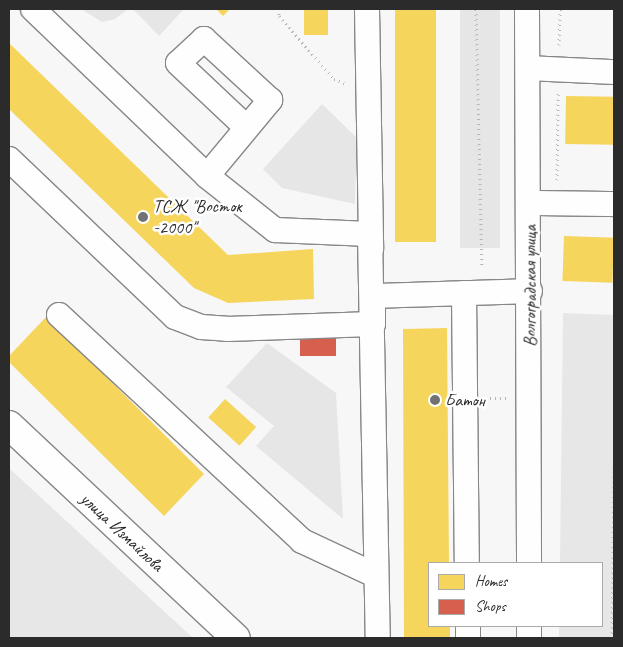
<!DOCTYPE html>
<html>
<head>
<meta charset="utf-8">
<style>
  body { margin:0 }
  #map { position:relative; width:623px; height:647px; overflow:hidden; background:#f7f7f7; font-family:Caveat,sans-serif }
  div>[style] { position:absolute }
  .built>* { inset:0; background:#e7e7e7 }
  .green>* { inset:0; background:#e6e6e6; transform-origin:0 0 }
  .homes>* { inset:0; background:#f6d55c; transform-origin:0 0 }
  .shops>* { inset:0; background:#d6604d; transform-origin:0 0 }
  .path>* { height:3px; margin-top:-1.5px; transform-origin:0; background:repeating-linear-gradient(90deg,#b6b6b6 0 1px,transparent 0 5px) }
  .roads { filter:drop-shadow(1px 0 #878787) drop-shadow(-1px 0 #878787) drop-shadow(0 1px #878787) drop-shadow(0 -1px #878787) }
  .minor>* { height:24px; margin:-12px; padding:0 12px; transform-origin:12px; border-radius:12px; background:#fefefe }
  .major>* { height:28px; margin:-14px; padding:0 14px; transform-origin:14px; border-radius:14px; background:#fefefe }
  .dots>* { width:14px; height:14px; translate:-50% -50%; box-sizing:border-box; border:2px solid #fff; border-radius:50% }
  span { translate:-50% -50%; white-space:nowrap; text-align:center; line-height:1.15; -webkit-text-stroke:5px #fff; paint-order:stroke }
  .poi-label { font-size:18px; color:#2b2b2b }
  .left { translate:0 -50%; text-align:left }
  .street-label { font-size:18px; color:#2b2b2b }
  .frame { position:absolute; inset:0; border:10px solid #2b2b2b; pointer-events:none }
  .legend { position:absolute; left:428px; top:562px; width:175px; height:65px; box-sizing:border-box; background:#fff; border:1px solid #aaa; margin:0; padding:6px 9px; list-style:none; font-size:15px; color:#2b2b2b }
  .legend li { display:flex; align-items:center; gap:10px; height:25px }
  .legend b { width:25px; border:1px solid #aaa }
</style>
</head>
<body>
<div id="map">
  <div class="built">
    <i style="clip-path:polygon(563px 313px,614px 315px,614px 638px,559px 638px,559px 626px,602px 626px,602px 563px,560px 563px)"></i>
    <i style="clip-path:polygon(9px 468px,193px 638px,9px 638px)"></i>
  </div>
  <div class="green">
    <i style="clip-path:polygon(81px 9px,128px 9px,115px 19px,102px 22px)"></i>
    <i style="clip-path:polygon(133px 9px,184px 9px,159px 36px)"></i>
    <i style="left:460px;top:9px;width:40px;height:239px"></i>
    <i style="clip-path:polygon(322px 104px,357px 138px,355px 204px,282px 188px,263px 169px)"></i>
    <i style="clip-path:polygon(267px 343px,336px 393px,343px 519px,256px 446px,274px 426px,226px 387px)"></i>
  </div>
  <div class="homes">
    <i style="clip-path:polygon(216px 9px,230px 9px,223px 16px)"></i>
    <i style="left:304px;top:9px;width:24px;height:26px"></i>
    <i style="left:395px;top:9px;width:41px;height:233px"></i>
    <i style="clip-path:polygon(9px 43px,228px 255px,313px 249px,314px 299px,228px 303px,194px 288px,9px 109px)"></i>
    <i style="left:566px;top:96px;width:48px;height:48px;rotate:1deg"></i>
    <i style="left:564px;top:236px;width:50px;height:45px;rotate:2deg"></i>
    <i style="clip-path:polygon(46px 317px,204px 474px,164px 516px,9px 362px,9px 356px)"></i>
    <i style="clip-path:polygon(447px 328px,449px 563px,429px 563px,429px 626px,450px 626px,450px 638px,404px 638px,403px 329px)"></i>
    <i style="left:225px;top:399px;width:42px;height:25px;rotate:42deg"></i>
  </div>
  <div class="shops">
    <i style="left:300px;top:335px;width:36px;height:21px"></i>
  </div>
  <div class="path">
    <i style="left:279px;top:9px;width:7px;rotate:90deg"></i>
    <i style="left:279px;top:16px;width:84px;rotate:48.9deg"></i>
    <i style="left:334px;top:79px;width:11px;rotate:22deg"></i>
    <i style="left:476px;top:9px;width:259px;rotate:88.7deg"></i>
    <i style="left:559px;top:45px;width:36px;rotate:-88deg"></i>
    <i style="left:557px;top:180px;width:87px;rotate:-89.3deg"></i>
    <i style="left:490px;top:398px;width:16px"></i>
    <i style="left:612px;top:638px;width:174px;rotate:-89.3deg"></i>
  </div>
  <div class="roads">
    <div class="minor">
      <i style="left:33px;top:9px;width:241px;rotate:43.8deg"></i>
      <i style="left:207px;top:176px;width:87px;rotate:38.5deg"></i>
      <i style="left:275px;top:230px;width:95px;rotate:2.4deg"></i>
      <i style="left:370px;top:234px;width:404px;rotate:88.9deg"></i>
      <i style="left:367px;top:9px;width:240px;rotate:89deg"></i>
      <i style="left:527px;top:9px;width:554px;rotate:89.79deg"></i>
      <i style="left:528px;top:68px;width:86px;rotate:2.7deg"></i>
      <i style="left:9px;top:159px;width:229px;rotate:43.6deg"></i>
      <i style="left:175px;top:317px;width:28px;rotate:21deg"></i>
      <i style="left:201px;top:327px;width:26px;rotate:4deg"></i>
      <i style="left:227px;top:329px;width:146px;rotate:-2deg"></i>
      <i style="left:373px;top:324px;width:16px;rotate:-90deg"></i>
      <i style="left:207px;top:176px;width:99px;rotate:-50.3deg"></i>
      <i style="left:270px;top:100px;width:90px;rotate:-137.3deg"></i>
      <i style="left:204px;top:39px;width:35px;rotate:137deg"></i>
      <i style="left:178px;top:63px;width:93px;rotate:43.3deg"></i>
      <i style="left:530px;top:203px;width:84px;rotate:0.7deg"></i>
      <i style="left:464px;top:293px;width:270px;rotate:89.4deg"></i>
      <i style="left:373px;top:296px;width:157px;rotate:-1.8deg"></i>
      <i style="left:59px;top:315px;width:332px;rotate:42.9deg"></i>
      <i style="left:302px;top:541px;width:81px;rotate:25deg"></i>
      <i style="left:468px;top:626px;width:12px;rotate:90deg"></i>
      <i style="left:529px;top:638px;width:12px;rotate:-90deg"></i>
    </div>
    <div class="major">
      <i style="left:9px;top:425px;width:311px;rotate:43.2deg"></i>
    </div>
  </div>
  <div class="dots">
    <i style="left:143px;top:217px;background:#727272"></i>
    <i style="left:435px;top:400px;background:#727272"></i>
  </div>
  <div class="poi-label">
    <span class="left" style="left:153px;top:217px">ТСЖ "Восток<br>-2000"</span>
    <span class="left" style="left:445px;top:400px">Батон</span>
  </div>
  <div class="street-label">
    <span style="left:530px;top:286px;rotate:-90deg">Волгоградская улица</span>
    <span style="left:122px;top:532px;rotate:43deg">улица Измайлова</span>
  </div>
  <div class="frame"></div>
  <ul class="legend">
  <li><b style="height:14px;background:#f6d55c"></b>Homes</li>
  <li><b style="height:14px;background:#d6604d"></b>Shops</li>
  </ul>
</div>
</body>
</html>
